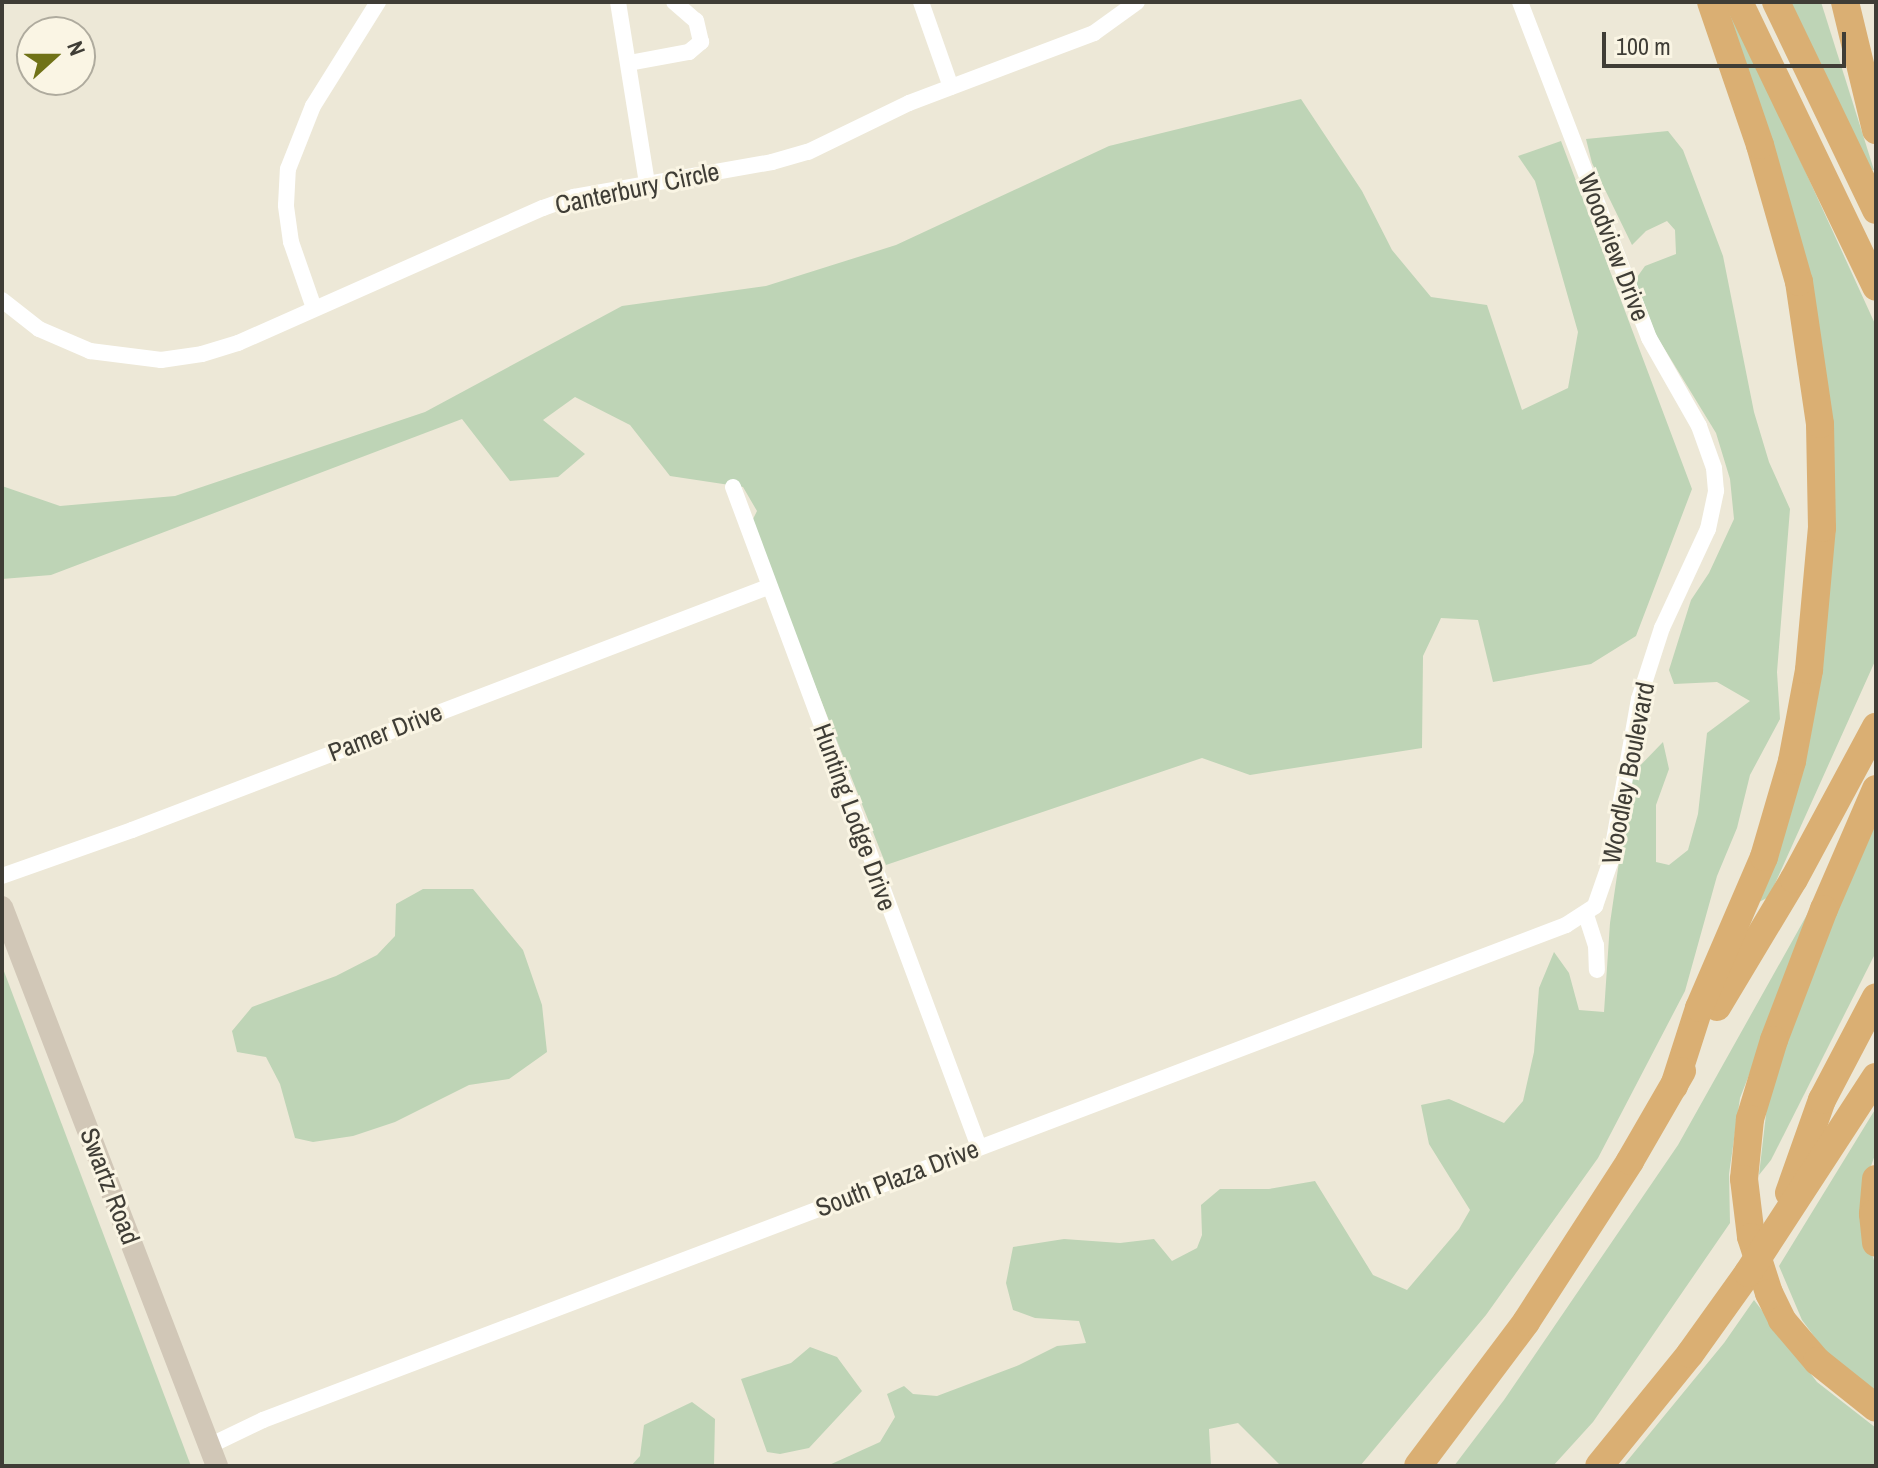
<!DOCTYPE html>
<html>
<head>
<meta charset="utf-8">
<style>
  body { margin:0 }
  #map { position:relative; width:1878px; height:1468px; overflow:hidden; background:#ede8d7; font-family:"Archivo Narrow",sans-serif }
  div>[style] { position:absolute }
  .green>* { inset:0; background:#bed4b6 }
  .street>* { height:16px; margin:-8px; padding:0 8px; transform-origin:8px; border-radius:8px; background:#fff }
  .secondary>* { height:22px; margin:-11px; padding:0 11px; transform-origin:11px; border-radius:11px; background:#d1c7b7 }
  .highway>* { height:28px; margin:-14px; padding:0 14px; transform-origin:14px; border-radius:14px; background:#daaf73 }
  span { translate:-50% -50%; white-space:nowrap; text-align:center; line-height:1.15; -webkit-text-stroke:6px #faf5e4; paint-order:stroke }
  .street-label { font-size:26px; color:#3f3d36 }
  .frame { position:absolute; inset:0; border:4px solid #3f3d36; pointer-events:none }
  .north { position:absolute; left:16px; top:16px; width:80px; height:80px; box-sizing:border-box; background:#faf5e4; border:2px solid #afab9e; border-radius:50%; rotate:69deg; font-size:22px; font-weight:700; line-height:32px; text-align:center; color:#3f3d36 }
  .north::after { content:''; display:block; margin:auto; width:28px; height:36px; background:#707217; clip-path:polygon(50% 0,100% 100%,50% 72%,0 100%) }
  .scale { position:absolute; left:1602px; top:32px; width:244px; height:36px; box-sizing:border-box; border:4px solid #3f3d36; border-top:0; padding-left:10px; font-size:24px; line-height:28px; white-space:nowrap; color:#3f3d36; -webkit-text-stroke:6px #faf5e4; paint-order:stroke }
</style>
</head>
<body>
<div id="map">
  <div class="green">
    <i style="clip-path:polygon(1719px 2px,1728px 2px,1876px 326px,1876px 659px,1769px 897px,1753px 905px,1806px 723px,1826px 410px)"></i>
    <i style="clip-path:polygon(1785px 2px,1821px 2px,1874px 170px,1863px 169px)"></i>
    <i style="clip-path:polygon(1301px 99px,1362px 191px,1392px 250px,1431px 297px,1487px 305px,1522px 410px,1568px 388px,1578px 332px,1535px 181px,1518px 156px,1561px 141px,1692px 489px,1636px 636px,1591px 664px,1493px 682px,1478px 620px,1441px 618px,1423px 656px,1422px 748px,1250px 775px,1202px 758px,886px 865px,751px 523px,757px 511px,743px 487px,670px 476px,630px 425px,575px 397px,543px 420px,585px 454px,558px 477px,510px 481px,462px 419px,51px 575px,2px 579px,2px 486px,60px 506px,175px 496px,425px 412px,622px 306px,766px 286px,896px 245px,1109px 146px)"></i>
    <i style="clip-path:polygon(1668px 131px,1683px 150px,1723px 256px,1754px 412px,1769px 462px,1790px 509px,1777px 672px,1780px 719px,1750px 775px,1737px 828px,1717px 876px,1685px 991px,1598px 1158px,1486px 1315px,1360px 1466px,1281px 1466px,1238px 1423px,1209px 1429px,1211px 1466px,827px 1466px,880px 1442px,895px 1417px,887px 1394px,904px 1386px,913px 1394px,937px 1396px,1019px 1365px,1057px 1346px,1086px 1343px,1079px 1321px,1035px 1318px,1013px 1310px,1006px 1283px,1013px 1247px,1064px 1239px,1120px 1243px,1154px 1239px,1172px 1261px,1197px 1248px,1202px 1235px,1201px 1205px,1220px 1189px,1269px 1189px,1315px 1181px,1373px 1275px,1407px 1290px,1459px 1229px,1470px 1210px,1429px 1144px,1421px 1105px,1449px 1099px,1504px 1123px,1523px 1101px,1534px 1052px,1539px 988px,1554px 952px,1569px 973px,1579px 1010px,1604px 1012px,1610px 923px,1632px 774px,1663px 742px,1669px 769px,1656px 805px,1656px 862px,1669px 865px,1688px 850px,1698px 814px,1707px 733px,1750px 701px,1717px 682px,1674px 684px,1669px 670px,1691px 600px,1709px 573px,1734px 519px,1730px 479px,1716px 433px,1656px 335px,1635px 280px,1645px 266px,1676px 254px,1675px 230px,1667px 221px,1646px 231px,1632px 245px,1592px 163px,1586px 139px)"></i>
    <i style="clip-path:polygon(1876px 823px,1876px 952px,1771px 1160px,1759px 1175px,1768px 1097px,1809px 968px)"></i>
    <i style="clip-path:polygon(1823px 886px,1740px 1098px,1729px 1174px,1730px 1223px,1593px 1422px,1553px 1466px,1454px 1466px,1504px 1400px,1678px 1145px)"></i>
    <i style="clip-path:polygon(423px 889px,473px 889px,523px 950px,542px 1005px,547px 1052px,509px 1079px,469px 1085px,395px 1122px,353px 1136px,313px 1142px,295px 1138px,280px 1084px,266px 1057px,237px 1052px,232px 1031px,252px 1007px,336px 976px,377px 955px,395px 936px,396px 904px)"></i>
    <i style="clip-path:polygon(2px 966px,191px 1466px,2px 1466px)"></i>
    <i style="clip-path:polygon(1876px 1108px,1876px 1152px,1871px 1166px,1866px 1234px,1876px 1267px,1876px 1397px,1843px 1375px,1802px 1320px,1779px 1266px)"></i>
    <i style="clip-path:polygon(1754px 1300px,1817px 1382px,1876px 1428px,1876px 1466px,1623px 1466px,1724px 1343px)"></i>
    <i style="clip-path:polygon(810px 1347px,837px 1357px,862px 1391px,809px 1448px,780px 1454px,767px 1452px,741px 1379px,791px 1363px)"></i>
    <i style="clip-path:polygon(692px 1402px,715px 1419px,714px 1466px,631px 1466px,640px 1456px,644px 1425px)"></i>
  </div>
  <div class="street">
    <i style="left:618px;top:2px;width:183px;rotate:80.9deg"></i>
    <i style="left:921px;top:2px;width:90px;rotate:70.6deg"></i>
    <i style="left:629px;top:63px;width:61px;rotate:-10.4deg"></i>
    <i style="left:689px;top:52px;width:16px;rotate:-40deg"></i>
    <i style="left:701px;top:42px;width:22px;rotate:-103deg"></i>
    <i style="left:696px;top:21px;width:29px;rotate:-139deg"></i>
    <i style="left:2px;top:300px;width:47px;rotate:38.1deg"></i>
    <i style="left:39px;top:329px;width:56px;rotate:23.3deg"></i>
    <i style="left:90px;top:351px;width:72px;rotate:7.2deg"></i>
    <i style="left:161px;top:360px;width:41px;rotate:-8.3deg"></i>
    <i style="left:202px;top:354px;width:38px;rotate:-17deg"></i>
    <i style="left:238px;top:343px;width:334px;rotate:-23.9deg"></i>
    <i style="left:543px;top:208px;width:33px;rotate:-20deg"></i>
    <i style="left:574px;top:197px;width:201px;rotate:-10deg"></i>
    <i style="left:772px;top:162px;width:37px;rotate:-16deg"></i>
    <i style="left:808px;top:152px;width:112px;rotate:-25.9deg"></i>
    <i style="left:909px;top:103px;width:198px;rotate:-20.7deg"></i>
    <i style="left:1094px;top:33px;width:53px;rotate:-35.8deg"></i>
    <i style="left:314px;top:308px;width:70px;rotate:-109.2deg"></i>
    <i style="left:291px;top:242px;width:37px;rotate:-98deg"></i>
    <i style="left:286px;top:205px;width:36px;rotate:-87deg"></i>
    <i style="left:288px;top:169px;width:68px;rotate:-68.4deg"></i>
    <i style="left:313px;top:106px;width:123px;rotate:-58deg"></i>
    <i style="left:733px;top:487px;width:704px;rotate:69.56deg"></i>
    <i style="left:2px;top:876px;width:138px;rotate:-19.5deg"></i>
    <i style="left:132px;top:830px;width:681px;rotate:-20.91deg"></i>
    <i style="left:1586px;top:915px;width:32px;rotate:72deg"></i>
    <i style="left:1596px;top:945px;width:25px;rotate:88deg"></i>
    <i style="left:209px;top:1446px;width:60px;rotate:-25.7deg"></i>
    <i style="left:263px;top:1420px;width:1394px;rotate:-20.8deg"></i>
    <i style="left:1566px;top:925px;width:35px;rotate:-33deg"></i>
    <i style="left:1595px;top:906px;width:46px;rotate:-70.8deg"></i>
    <i style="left:1610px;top:863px;width:167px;rotate:-80deg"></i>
    <i style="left:1639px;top:699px;width:75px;rotate:-72.1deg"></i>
    <i style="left:1662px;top:628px;width:109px;rotate:-65.1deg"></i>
    <i style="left:1708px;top:529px;width:39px;rotate:-78deg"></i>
    <i style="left:1716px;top:491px;width:23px;rotate:-95deg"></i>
    <i style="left:1714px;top:468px;width:45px;rotate:-109.7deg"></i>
    <i style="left:1699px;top:426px;width:101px;rotate:-119.6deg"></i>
    <i style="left:1649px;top:338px;width:360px;rotate:-111deg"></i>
  </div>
  <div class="secondary">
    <i style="left:2px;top:907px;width:599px;rotate:68.96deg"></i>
  </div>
  <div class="highway">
    <i style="left:1739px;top:2px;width:316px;rotate:64.3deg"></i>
    <i style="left:1776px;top:2px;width:231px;rotate:64.3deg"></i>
    <i style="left:1845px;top:2px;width:132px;rotate:76.4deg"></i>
    <i style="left:1876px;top:789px;width:131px;rotate:113.4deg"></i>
    <i style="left:1824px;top:909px;width:140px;rotate:110.9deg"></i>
    <i style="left:1774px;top:1040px;width:83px;rotate:106.9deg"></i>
    <i style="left:1750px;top:1119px;width:60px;rotate:95.7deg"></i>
    <i style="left:1744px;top:1179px;width:58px;rotate:83.1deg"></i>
    <i style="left:1751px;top:1237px;width:59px;rotate:72.2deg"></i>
    <i style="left:1769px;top:1293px;width:30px;rotate:64deg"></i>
    <i style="left:1782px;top:1320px;width:54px;rotate:49.5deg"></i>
    <i style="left:1817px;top:1361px;width:75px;rotate:38.5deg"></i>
    <i style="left:1717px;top:1007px;width:149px;rotate:-59deg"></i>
    <i style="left:1794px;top:879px;width:173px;rotate:-61.7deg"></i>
    <i style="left:1674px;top:1086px;width:82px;rotate:-72.2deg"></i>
    <i style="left:1699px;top:1008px;width:164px;rotate:-66.7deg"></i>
    <i style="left:1764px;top:857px;width:100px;rotate:-73.7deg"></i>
    <i style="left:1792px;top:761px;width:93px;rotate:-79.4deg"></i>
    <i style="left:1809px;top:670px;width:143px;rotate:-84.8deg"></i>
    <i style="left:1822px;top:528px;width:104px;rotate:-91.1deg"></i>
    <i style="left:1820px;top:424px;width:144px;rotate:-98.4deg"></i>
    <i style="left:1799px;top:282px;width:142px;rotate:-105.9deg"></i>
    <i style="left:1760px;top:145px;width:151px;rotate:-108.9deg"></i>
    <i style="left:1876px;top:1179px;width:35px;rotate:95deg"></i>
    <i style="left:1873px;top:1214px;width:29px;rotate:84deg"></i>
    <i style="left:1789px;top:1193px;width:99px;rotate:-70.5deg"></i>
    <i style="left:1822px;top:1100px;width:116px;rotate:-62.3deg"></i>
    <i style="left:1418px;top:1466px;width:180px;rotate:-53.1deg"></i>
    <i style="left:1526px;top:1322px;width:192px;rotate:-57.1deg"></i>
    <i style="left:1630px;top:1161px;width:104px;rotate:-60deg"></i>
    <i style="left:1599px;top:1466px;width:144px;rotate:-50.9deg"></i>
    <i style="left:1690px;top:1354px;width:100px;rotate:-54.4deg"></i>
    <i style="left:1748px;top:1273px;width:234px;rotate:-56.9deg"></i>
  </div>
  <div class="street-label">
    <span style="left:637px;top:188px;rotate:-12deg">Canterbury Circle</span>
    <span style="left:1614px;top:247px;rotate:69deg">Woodview Drive</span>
    <span style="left:385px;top:732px;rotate:-21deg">Pamer Drive</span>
    <span style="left:1628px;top:773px;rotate:-79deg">Woodley Boulevard</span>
    <span style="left:855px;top:817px;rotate:70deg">Hunting Lodge Drive</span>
    <span style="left:897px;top:1178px;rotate:-21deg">South Plaza Drive</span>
    <span style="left:110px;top:1186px;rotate:69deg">Swartz Road</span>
  </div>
  <div class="frame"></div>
  <div class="north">N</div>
  <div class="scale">100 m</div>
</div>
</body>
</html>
